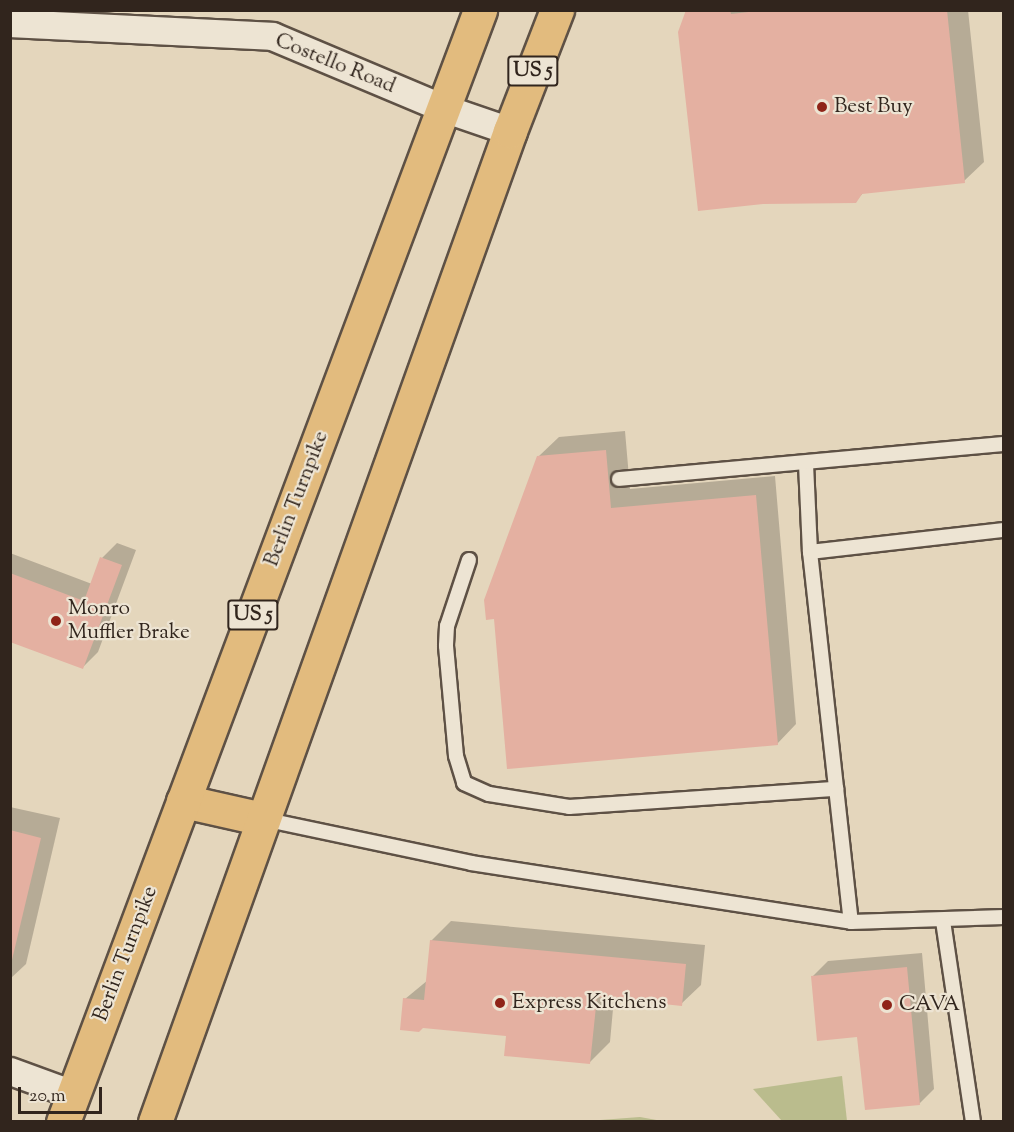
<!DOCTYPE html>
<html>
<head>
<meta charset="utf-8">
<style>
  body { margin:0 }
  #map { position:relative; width:1014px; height:1132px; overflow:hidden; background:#e4d6bc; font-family:"Sorts Mill Goudy",serif }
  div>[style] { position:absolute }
  .green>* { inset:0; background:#babc8d }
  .shadow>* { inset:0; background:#0003 }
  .building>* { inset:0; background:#e4b0a1 }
  .roads { filter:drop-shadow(2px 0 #5e5145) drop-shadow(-2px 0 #5e5145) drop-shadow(0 2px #5e5145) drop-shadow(0 -2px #5e5145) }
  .service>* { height:14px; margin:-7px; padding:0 7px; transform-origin:7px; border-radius:7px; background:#ede4d3 }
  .minor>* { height:27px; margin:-13.5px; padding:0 13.5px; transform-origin:13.5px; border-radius:13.5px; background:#ede4d3 }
  .trunk>* { height:33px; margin:-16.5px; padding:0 16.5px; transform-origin:16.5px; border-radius:16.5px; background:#e2bb7e }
  .dots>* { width:16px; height:16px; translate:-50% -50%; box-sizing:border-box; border:3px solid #ede4d3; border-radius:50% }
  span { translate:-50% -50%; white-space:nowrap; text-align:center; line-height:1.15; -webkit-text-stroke:4.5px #ede4d3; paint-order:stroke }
  .shield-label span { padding:2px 4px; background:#ede4d3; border:2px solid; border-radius:4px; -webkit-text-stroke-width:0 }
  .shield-label { font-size:20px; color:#31251d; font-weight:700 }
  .street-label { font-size:21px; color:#31251d }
  .poi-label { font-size:21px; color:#31251d }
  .left { translate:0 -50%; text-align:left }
  .frame { position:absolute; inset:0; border:12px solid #31251d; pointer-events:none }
  .scale { position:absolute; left:18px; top:1087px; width:84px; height:27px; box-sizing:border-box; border:3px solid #31251d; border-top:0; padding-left:8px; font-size:18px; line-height:21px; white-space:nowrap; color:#31251d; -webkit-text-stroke:4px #ede4d3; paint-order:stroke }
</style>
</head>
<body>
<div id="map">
  <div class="green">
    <i style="clip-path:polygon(842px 1076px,847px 1121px,782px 1121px,753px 1089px)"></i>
    <i style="clip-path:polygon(640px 1117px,662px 1121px,587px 1121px)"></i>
  </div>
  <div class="shadow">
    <i style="clip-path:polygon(688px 10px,968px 10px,984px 162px,964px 181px,864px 192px,855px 202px)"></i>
    <i style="clip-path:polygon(625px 431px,630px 489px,775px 476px,796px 724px,777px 744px,539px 456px,559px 437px)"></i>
    <i style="clip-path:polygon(117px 543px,136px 550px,98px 652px,83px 667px,10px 640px,10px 553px,92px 584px,102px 558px)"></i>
    <i style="clip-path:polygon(10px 807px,60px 818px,26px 964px,10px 979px)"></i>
    <i style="clip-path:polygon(451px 921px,705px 945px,701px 985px,681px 1004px,614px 998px,610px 1042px,590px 1062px,405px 999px,428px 980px,431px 941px)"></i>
    <i style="clip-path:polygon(922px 953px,934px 1089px,919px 1104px,813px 976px,828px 961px)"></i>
  </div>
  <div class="building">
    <i style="clip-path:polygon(686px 10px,730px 10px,731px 14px,766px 10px,947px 10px,965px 183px,862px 194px,856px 203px,763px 204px,698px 211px,678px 32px)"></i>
    <i style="clip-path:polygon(606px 450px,611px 508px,756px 495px,778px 745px,507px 769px,494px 619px,486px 620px,484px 600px,537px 456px)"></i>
    <i style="clip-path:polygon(100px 557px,122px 565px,83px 669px,10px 642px,10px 573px,84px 601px)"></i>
    <i style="clip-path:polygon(10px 830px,41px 838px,11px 964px,10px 964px)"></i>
    <i style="clip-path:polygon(430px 940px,686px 964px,682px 1006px,597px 997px,590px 1064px,504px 1056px,506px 1036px,423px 1028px,419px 1032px,400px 1030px,403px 998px,424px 1000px)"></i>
    <i style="clip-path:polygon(907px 967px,920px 1105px,865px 1110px,857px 1037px,817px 1041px,811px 976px)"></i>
  </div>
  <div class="roads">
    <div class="service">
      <i style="left:806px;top:464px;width:88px;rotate:87.4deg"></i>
      <i style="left:810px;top:552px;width:372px;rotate:83.7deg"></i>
      <i style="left:619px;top:479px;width:387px;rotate:-5.2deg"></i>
      <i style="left:810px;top:552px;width:195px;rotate:-6.5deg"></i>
      <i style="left:469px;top:560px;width:70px;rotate:108.4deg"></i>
      <i style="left:447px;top:626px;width:20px;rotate:93deg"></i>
      <i style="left:446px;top:646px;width:110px;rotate:84.8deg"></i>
      <i style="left:456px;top:756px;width:28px;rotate:73deg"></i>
      <i style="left:464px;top:783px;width:27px;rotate:24deg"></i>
      <i style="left:489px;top:794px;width:81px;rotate:9.2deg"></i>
      <i style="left:569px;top:807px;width:268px;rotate:-3.9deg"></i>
      <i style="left:263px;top:819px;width:213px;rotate:11.9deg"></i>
      <i style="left:471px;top:863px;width:385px;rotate:8.8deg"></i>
      <i style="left:851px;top:922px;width:153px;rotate:-1.9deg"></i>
      <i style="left:943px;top:921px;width:203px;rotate:81.5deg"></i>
    </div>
    <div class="minor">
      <i style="left:10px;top:23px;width:262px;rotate:2.8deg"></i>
      <i style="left:272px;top:36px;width:186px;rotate:22.8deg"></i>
      <i style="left:443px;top:108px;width:71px;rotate:18.9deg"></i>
      <i style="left:10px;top:1071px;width:67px;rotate:20.1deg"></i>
    </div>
    <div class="trunk">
      <i style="left:183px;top:801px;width:82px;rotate:12.7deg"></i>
      <i style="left:63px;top:1122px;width:1188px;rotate:-69.44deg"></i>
      <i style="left:155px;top:1122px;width:1053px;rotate:-70.29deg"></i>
      <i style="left:510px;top:131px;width:130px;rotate:-68.8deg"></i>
    </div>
  </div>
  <div class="dots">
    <i style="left:822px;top:107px;background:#8f2418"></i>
    <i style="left:56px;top:621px;background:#8f2418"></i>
    <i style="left:500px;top:1003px;background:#8f2418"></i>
    <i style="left:887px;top:1005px;background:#8f2418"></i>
  </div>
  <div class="shield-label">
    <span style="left:533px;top:71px">US 5</span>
    <span style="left:253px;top:615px">US 5</span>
  </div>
  <div class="street-label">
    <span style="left:335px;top:64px;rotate:22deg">Costello Road</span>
    <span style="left:297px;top:499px;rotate:-69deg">Berlin Turnpike</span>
    <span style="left:126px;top:954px;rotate:-69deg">Berlin Turnpike</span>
  </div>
  <div class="poi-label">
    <span class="left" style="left:834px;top:107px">Best Buy</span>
    <span class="left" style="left:68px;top:621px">Monro<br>Muffler Brake</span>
    <span class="left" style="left:512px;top:1003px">Express Kitchens</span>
    <span class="left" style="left:899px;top:1005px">CAVA</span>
  </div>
  <div class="frame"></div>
  <div class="scale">20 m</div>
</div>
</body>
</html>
